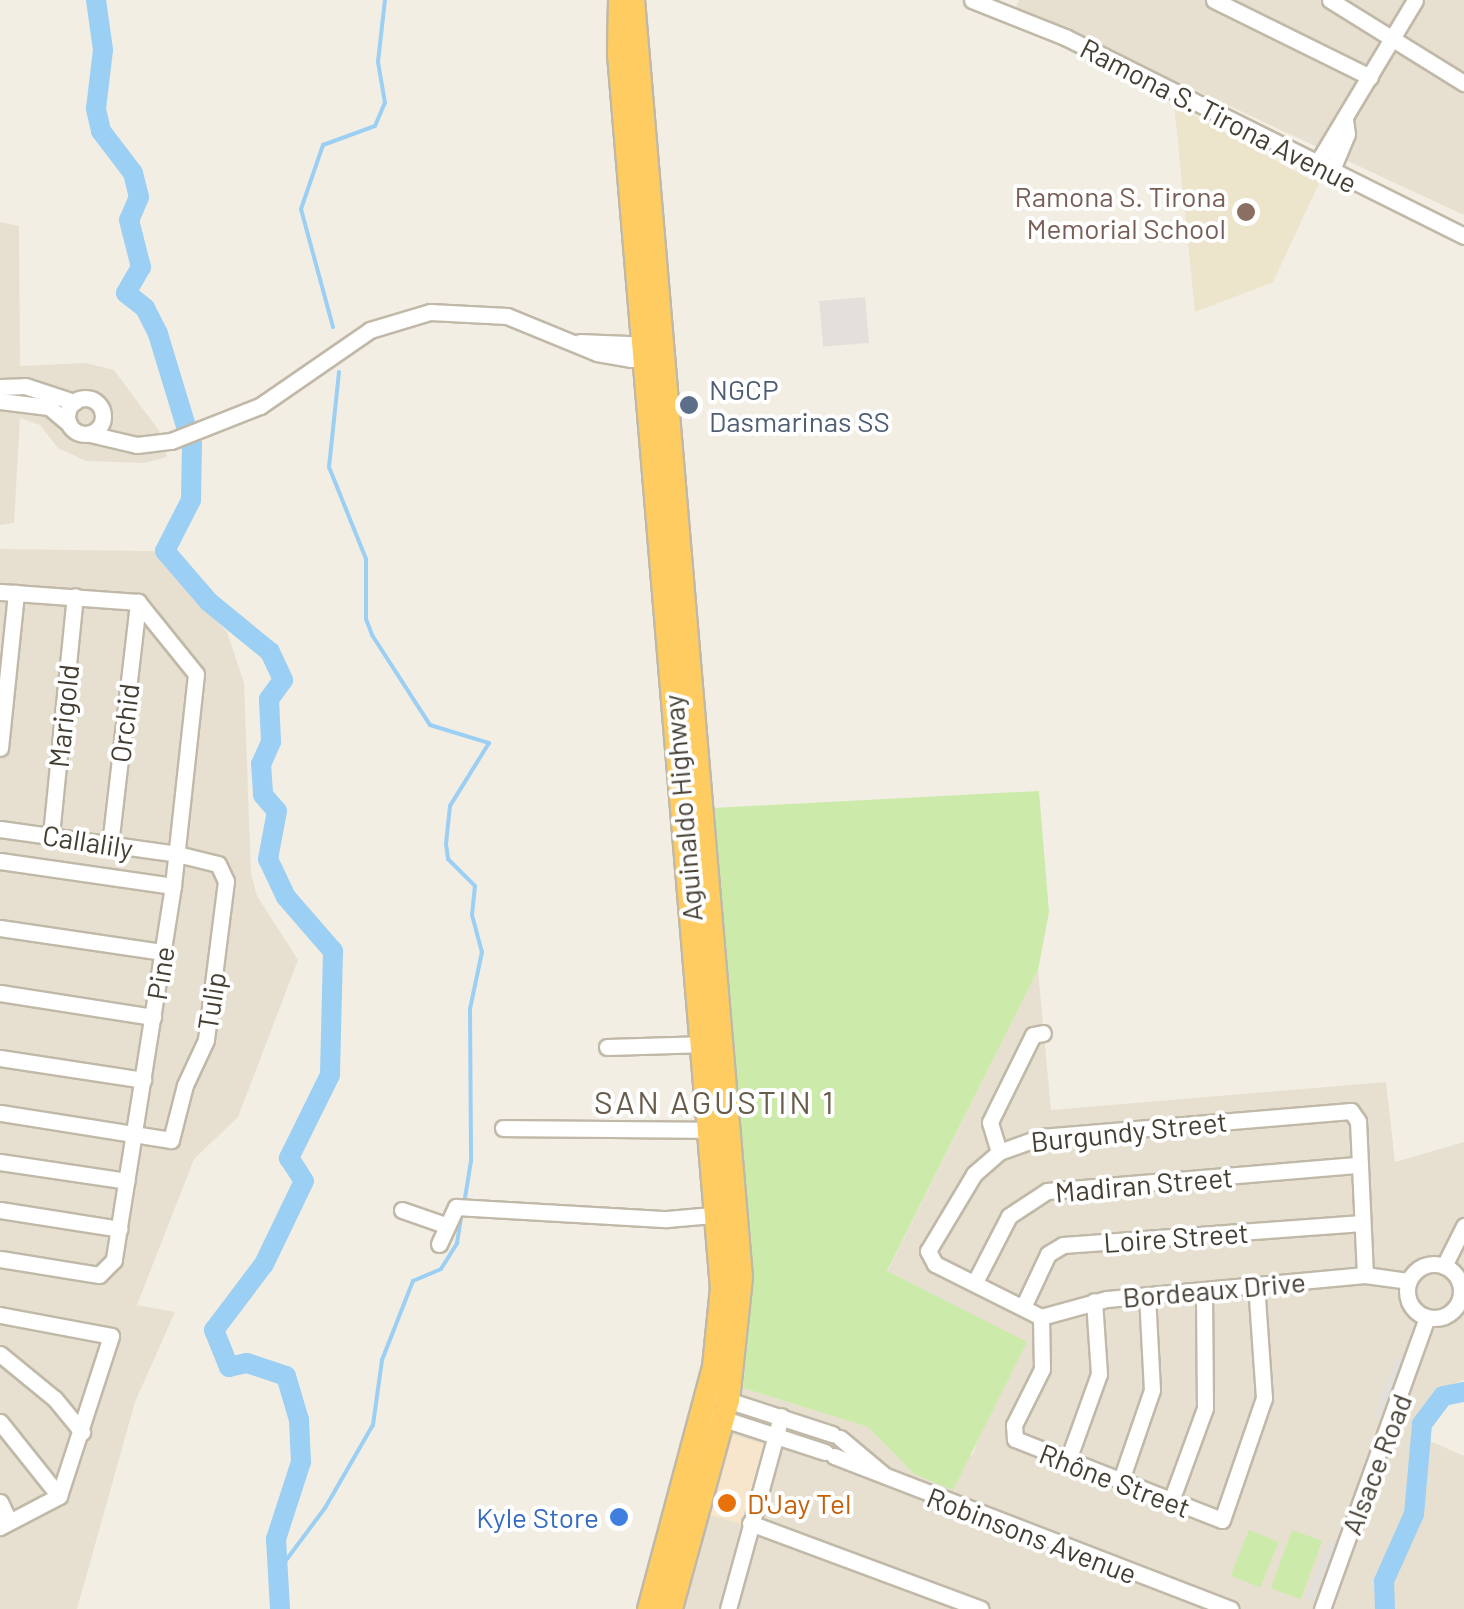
<!DOCTYPE html>
<html>
<head>
<meta charset="utf-8">
<style>
  body { margin:0 }
  #map { position:relative; width:1464px; height:1609px; overflow:hidden; background:#f3eee3; font-family:Barlow,sans-serif }
  div>[style] { position:absolute }
  .residential>* { inset:0; background:#e7e0d1 }
  .commercial>* { inset:0; background:#f7e5cc; transform-origin:0 0 }
  .education>* { inset:0; background:#ede4cc }
  .green>* { inset:0; background:#cceaa9; transform-origin:0 0 }
  .parking>* { inset:0; background:#e3e0dc; transform-origin:0 0 }
  .stream>* { height:4px; margin:-2px; padding:0 2px; transform-origin:2px; border-radius:2px; background:#9bcff4 }
  .river>* { height:20px; margin:-10px; padding:0 10px; transform-origin:10px; border-radius:10px; background:#9bcff4 }
  .roads { filter:drop-shadow(2px 0 #c1b9a8) drop-shadow(-2px 0 #c1b9a8) drop-shadow(0 2px #c1b9a8) drop-shadow(0 -2px #c1b9a8) }
  .minor>* { height:15px; margin:-7.5px; padding:0 7.5px; transform-origin:7.5px; border-radius:7.5px; background:#fff }
  .minor>.ring { margin:-7.5px; padding:0; box-sizing:content-box; background:none; border:15px solid #fff; border-radius:50% }
  .highway>* { height:22px; margin:-11px; padding:0 11px; transform-origin:11px; border-radius:11px; background:#ffcc62 }
  .dots>* { width:28px; height:28px; translate:-50% -50%; box-sizing:border-box; border:5px solid #fff; border-radius:50% }
  span { translate:-50% -50%; white-space:nowrap; text-align:center; line-height:1.15; -webkit-text-stroke:8px #fff; paint-order:stroke }
  .street-label { font-size:28px; color:#453e33 }
  .education-label { font-size:28px; color:#785e54 }
  .right { translate:-100% -50%; text-align:right }
  .service-label { font-size:28px; color:#4e5e75 }
  .left { translate:0 -50%; text-align:left }
  .food-label { font-size:28px; color:#c56008 }
  .shop-label { font-size:28px; color:#366cbe }
  .quarter-label { font-size:32px; color:#685c4a; letter-spacing:2.5px }
</style>
</head>
<body>
<div id="map">
  <div class="residential">
    <i style="clip-path:polygon(1019px 0,1464px 0,1464px 215px,1016px 7px)"></i>
    <i style="clip-path:polygon(0 222px,19px 226px,20px 366px,86px 363px,114px 370px,160px 432px,167px 457px,144px 463px,86px 461px,58px 448px,40px 425px,20px 418px,14px 523px,0 525px)"></i>
    <i style="clip-path:polygon(0 549px,154px 551px,227px 632px,244px 683px,251px 874px,257px 896px,298px 960px,238px 1117px,194px 1159px,137px 1305px,175px 1312px,135px 1402px,77px 1609px,0 1609px)"></i>
    <i style="clip-path:polygon(1038px 970px,1051px 1110px,1386px 1082px,1395px 1162px,1464px 1142px,1464px 1380px,1433px 1392px,1412px 1433px,1464px 1456px,1464px 1609px,685px 1609px,709px 1515px,741px 1523px,764px 1445px,732px 1435px,743px 1388px,868px 1427px,914px 1474px,973px 1454px,988px 1409px,1026px 1342px,887px 1272px)"></i>
  </div>
  <div class="commercial">
    <i style="left:732px;top:1435px;width:33px;height:83px;rotate:16deg"></i>
  </div>
  <div class="education">
    <i style="clip-path:polygon(1174px 104px,1313px 181px,1322px 177px,1273px 282px,1195px 312px)"></i>
  </div>
  <div class="green">
    <i style="clip-path:polygon(1039px 791px,1049px 912px,1038px 970px,887px 1271px,1027px 1342px,953px 1490px,914px 1474px,868px 1427px,743px 1388px,752px 1288px,713px 808px)"></i>
    <i style="left:1249px;top:1530px;width:32px;height:49px;rotate:22deg"></i>
    <i style="left:1292px;top:1530px;width:32px;height:62px;rotate:20deg"></i>
  </div>
  <div class="parking">
    <i style="left:865px;top:297px;width:46px;height:46px;rotate:85deg"></i>
    <i style="left:1396px;top:1358px;width:9px;height:63px;rotate:21deg"></i>
    <i style="left:1330px;top:1540px;width:8px;height:63px;rotate:23deg"></i>
  </div>
  <div class="stream">
    <i style="left:333px;top:327px;width:122px;rotate:-105.2deg"></i>
    <i style="left:301px;top:209px;width:68px;rotate:-71deg"></i>
    <i style="left:323px;top:145px;width:55px;rotate:-20.1deg"></i>
    <i style="left:375px;top:126px;width:25px;rotate:-67deg"></i>
    <i style="left:385px;top:103px;width:42px;rotate:-99.7deg"></i>
    <i style="left:378px;top:62px;width:62px;rotate:-83.6deg"></i>
    <i style="left:339px;top:372px;width:96px;rotate:96deg"></i>
    <i style="left:329px;top:467px;width:99px;rotate:68.1deg"></i>
    <i style="left:366px;top:559px;width:60px;rotate:90deg"></i>
    <i style="left:366px;top:619px;width:17px;rotate:69deg"></i>
    <i style="left:372px;top:635px;width:107px;rotate:57.2deg"></i>
    <i style="left:430px;top:725px;width:62px;rotate:17deg"></i>
    <i style="left:489px;top:743px;width:74px;rotate:121.8deg"></i>
    <i style="left:450px;top:806px;width:38px;rotate:96deg"></i>
    <i style="left:446px;top:844px;width:15px;rotate:82deg"></i>
    <i style="left:448px;top:859px;width:38px;rotate:45deg"></i>
    <i style="left:475px;top:886px;width:29px;rotate:96deg"></i>
    <i style="left:472px;top:915px;width:38px;rotate:75deg"></i>
    <i style="left:482px;top:952px;width:58px;rotate:101.9deg"></i>
    <i style="left:470px;top:1009px;width:152px;rotate:89.6deg"></i>
    <i style="left:471px;top:1161px;width:44px;rotate:99.2deg"></i>
    <i style="left:281px;top:1567px;width:74px;rotate:-53.3deg"></i>
    <i style="left:325px;top:1508px;width:96px;rotate:-60deg"></i>
    <i style="left:373px;top:1425px;width:66px;rotate:-82.1deg"></i>
    <i style="left:382px;top:1360px;width:85px;rotate:-68.6deg"></i>
    <i style="left:413px;top:1281px;width:30px;rotate:-23deg"></i>
    <i style="left:441px;top:1269px;width:31px;rotate:-58deg"></i>
    <i style="left:457px;top:1243px;width:30px;rotate:-81deg"></i>
  </div>
  <div class="river">
    <i style="left:96px;top:0;width:50px;rotate:82deg"></i>
    <i style="left:103px;top:50px;width:59px;rotate:96.8deg"></i>
    <i style="left:96px;top:109px;width:23px;rotate:77deg"></i>
    <i style="left:101px;top:131px;width:53px;rotate:52.7deg"></i>
    <i style="left:133px;top:173px;width:25px;rotate:76deg"></i>
    <i style="left:139px;top:197px;width:25px;rotate:113deg"></i>
    <i style="left:129px;top:220px;width:49px;rotate:75.7deg"></i>
    <i style="left:141px;top:267px;width:30px;rotate:120deg"></i>
    <i style="left:126px;top:293px;width:24px;rotate:38deg"></i>
    <i style="left:145px;top:308px;width:29px;rotate:63deg"></i>
    <i style="left:158px;top:334px;width:96px;rotate:73.1deg"></i>
    <i style="left:192px;top:443px;width:57px;rotate:91deg"></i>
    <i style="left:191px;top:500px;width:57px;rotate:117deg"></i>
    <i style="left:165px;top:551px;width:67px;rotate:49.2deg"></i>
    <i style="left:209px;top:602px;width:79px;rotate:39.3deg"></i>
    <i style="left:270px;top:652px;width:31px;rotate:65deg"></i>
    <i style="left:283px;top:680px;width:24px;rotate:126deg"></i>
    <i style="left:269px;top:699px;width:43px;rotate:87.3deg"></i>
    <i style="left:271px;top:742px;width:24px;rotate:114deg"></i>
    <i style="left:261px;top:764px;width:31px;rotate:86deg"></i>
    <i style="left:263px;top:795px;width:21px;rotate:49deg"></i>
    <i style="left:277px;top:811px;width:49px;rotate:100.6deg"></i>
    <i style="left:268px;top:859px;width:42px;rotate:64.7deg"></i>
    <i style="left:286px;top:897px;width:72px;rotate:49deg"></i>
    <i style="left:333px;top:951px;width:124px;rotate:91.4deg"></i>
    <i style="left:330px;top:1075px;width:93px;rotate:116.3deg"></i>
    <i style="left:289px;top:1158px;width:27px;rotate:57deg"></i>
    <i style="left:304px;top:1181px;width:92px;rotate:115.7deg"></i>
    <i style="left:264px;top:1264px;width:83px;rotate:127.1deg"></i>
    <i style="left:214px;top:1330px;width:40px;rotate:68deg"></i>
    <i style="left:229px;top:1367px;width:18px;rotate:-13deg"></i>
    <i style="left:247px;top:1363px;width:41px;rotate:18.4deg"></i>
    <i style="left:286px;top:1376px;width:46px;rotate:73.5deg"></i>
    <i style="left:299px;top:1420px;width:42px;rotate:87.3deg"></i>
    <i style="left:301px;top:1462px;width:81px;rotate:108deg"></i>
    <i style="left:276px;top:1539px;width:70px;rotate:86.7deg"></i>
    <i style="left:1385px;top:1609px;width:28px;rotate:-92deg"></i>
    <i style="left:1384px;top:1581px;width:73px;rotate:-65.9deg"></i>
    <i style="left:1414px;top:1514px;width:90px;rotate:-84.9deg"></i>
    <i style="left:1422px;top:1424px;width:35px;rotate:-53deg"></i>
    <i style="left:1443px;top:1396px;width:21px;rotate:-11deg"></i>
  </div>
  <div class="roads">
    <div class="minor">
      <i style="left:972px;top:0;width:100px;rotate:21.7deg"></i>
      <i style="left:1065px;top:37px;width:446px;rotate:26.5deg"></i>
      <i style="left:1214px;top:0;width:174px;rotate:26.3deg"></i>
      <i style="left:1330px;top:0;width:158px;rotate:31.8deg"></i>
      <i style="left:1316px;top:165px;width:192px;rotate:-59deg"></i>
      <i style="left:1331px;top:172px;width:41px;rotate:-67.2deg"></i>
      <i style="left:1347px;top:134px;width:14px;rotate:-98deg"></i>
      <i style="left:580px;top:342px;width:71px;rotate:2.4deg"></i>
      <i style="left:0;top:387px;width:25px;rotate:-2deg"></i>
      <i style="left:25px;top:386px;width:52px;rotate:18.1deg"></i>
      <i class="ring" style="left:67px;top:398px;width:21px;height:21px"></i>
      <i style="left:0;top:401px;width:49px;rotate:7deg"></i>
      <i style="left:49px;top:407px;width:26px;rotate:40deg"></i>
      <i style="left:90px;top:434px;width:48px;rotate:13.2deg"></i>
      <i style="left:137px;top:445px;width:34px;rotate:-7deg"></i>
      <i style="left:171px;top:441px;width:96px;rotate:-21.5deg"></i>
      <i style="left:260px;top:406px;width:134px;rotate:-34.6deg"></i>
      <i style="left:370px;top:330px;width:63px;rotate:-16.7deg"></i>
      <i style="left:430px;top:312px;width:77px;rotate:3deg"></i>
      <i style="left:507px;top:316px;width:97px;rotate:22.3deg"></i>
      <i style="left:597px;top:353px;width:35px;rotate:10deg"></i>
      <i style="left:631px;top:359px;width:20px;rotate:-11deg"></i>
      <i style="left:0;top:592px;width:138px;rotate:4.1deg"></i>
      <i style="left:138px;top:602px;width:92px;rotate:51.1deg"></i>
      <i style="left:196px;top:674px;width:213px;rotate:96.2deg"></i>
      <i style="left:173px;top:886px;width:379px;rotate:99deg"></i>
      <i style="left:114px;top:1260px;width:21px;rotate:135deg"></i>
      <i style="left:99px;top:1275px;width:100px;rotate:-170.8deg"></i>
      <i style="left:0;top:748px;width:156px;rotate:-84.1deg"></i>
      <i style="left:0;top:829px;width:179px;rotate:8deg"></i>
      <i style="left:177px;top:854px;width:42px;rotate:13.7deg"></i>
      <i style="left:218px;top:864px;width:19px;rotate:65deg"></i>
      <i style="left:226px;top:881px;width:160px;rotate:97.2deg"></i>
      <i style="left:206px;top:1040px;width:50px;rotate:115deg"></i>
      <i style="left:185px;top:1085px;width:57px;rotate:104.3deg"></i>
      <i style="left:171px;top:1140px;width:173px;rotate:-171deg"></i>
      <i style="left:51px;top:835px;width:240px;rotate:-84.3deg"></i>
      <i style="left:110px;top:845px;width:245px;rotate:-83.4deg"></i>
      <i style="left:0;top:861px;width:175px;rotate:8.2deg"></i>
      <i style="left:0;top:928px;width:165px;rotate:8.4deg"></i>
      <i style="left:0;top:993px;width:155px;rotate:8.9deg"></i>
      <i style="left:607px;top:1047px;width:101px;rotate:-1.7deg"></i>
      <i style="left:0;top:1058px;width:145px;rotate:8.7deg"></i>
      <i style="left:503px;top:1128px;width:215px;rotate:0.5deg"></i>
      <i style="left:999px;top:1152px;width:31px;rotate:-107deg"></i>
      <i style="left:990px;top:1122px;width:97px;rotate:-63.7deg"></i>
      <i style="left:1033px;top:1035px;width:10px;rotate:-11deg"></i>
      <i style="left:0;top:1162px;width:128px;rotate:8.5deg"></i>
      <i style="left:0;top:1210px;width:121px;rotate:9deg"></i>
      <i style="left:402px;top:1210px;width:46px;rotate:19.2deg"></i>
      <i style="left:439px;top:1244px;width:41px;rotate:-65.3deg"></i>
      <i style="left:456px;top:1207px;width:211px;rotate:3.3deg"></i>
      <i style="left:667px;top:1219px;width:57px;rotate:-5deg"></i>
      <i class="ring" style="left:1407px;top:1264px;width:39px;height:39px"></i>
      <i style="left:1444px;top:1266px;width:45px;rotate:-63.4deg"></i>
      <i style="left:975px;top:1282px;width:74px;rotate:-62.7deg"></i>
      <i style="left:1009px;top:1216px;width:45px;rotate:-33.3deg"></i>
      <i style="left:1047px;top:1191px;width:313px;rotate:-4.8deg"></i>
      <i style="left:1024px;top:1305px;width:56px;rotate:-64.8deg"></i>
      <i style="left:1048px;top:1254px;width:17px;rotate:-31deg"></i>
      <i style="left:1063px;top:1245px;width:300px;rotate:-4.2deg"></i>
      <i style="left:0;top:1315px;width:113px;rotate:10.7deg"></i>
      <i style="left:111px;top:1336px;width:168px;rotate:108deg"></i>
      <i style="left:59px;top:1496px;width:67px;rotate:152.3deg"></i>
      <i style="left:1041px;top:1317px;width:119px;rotate:-153.4deg"></i>
      <i style="left:935px;top:1264px;width:15px;rotate:-118deg"></i>
      <i style="left:928px;top:1251px;width:90px;rotate:-59.1deg"></i>
      <i style="left:974px;top:1174px;width:33px;rotate:-41deg"></i>
      <i style="left:999px;top:1152px;width:45px;rotate:-19.7deg"></i>
      <i style="left:1041px;top:1137px;width:311px;rotate:-4.8deg"></i>
      <i style="left:1351px;top:1111px;width:12px;rotate:55deg"></i>
      <i style="left:1358px;top:1121px;width:154px;rotate:87.4deg"></i>
      <i style="left:1041px;top:1317px;width:52px;rotate:88.9deg"></i>
      <i style="left:1042px;top:1369px;width:63px;rotate:116.6deg"></i>
      <i style="left:1014px;top:1425px;width:14px;rotate:86deg"></i>
      <i style="left:1015px;top:1439px;width:222px;rotate:21.4deg"></i>
      <i style="left:1222px;top:1520px;width:129px;rotate:-71deg"></i>
      <i style="left:1264px;top:1398px;width:113px;rotate:-94deg"></i>
      <i style="left:1041px;top:1317px;width:68px;rotate:-15.3deg"></i>
      <i style="left:1107px;top:1299px;width:259px;rotate:-5.3deg"></i>
      <i style="left:1365px;top:1275px;width:43px;rotate:7.9deg"></i>
      <i style="left:0;top:1354px;width:71px;rotate:39.3deg"></i>
      <i style="left:55px;top:1399px;width:43px;rotate:50.7deg"></i>
      <i style="left:721px;top:1398px;width:117px;rotate:18deg"></i>
      <i style="left:715px;top:1416px;width:116px;rotate:18.1deg"></i>
      <i style="left:0;top:1422px;width:95px;rotate:51.4deg"></i>
      <i style="left:840px;top:1438px;width:56px;rotate:39.9deg"></i>
      <i style="left:834px;top:1456px;width:425px;rotate:21.1deg"></i>
      <i style="left:1068px;top:1460px;width:91px;rotate:-70.2deg"></i>
      <i style="left:1099px;top:1374px;width:73px;rotate:-93.9deg"></i>
      <i style="left:1121px;top:1480px;width:95px;rotate:-71deg"></i>
      <i style="left:1152px;top:1390px;width:94px;rotate:-93deg"></i>
      <i style="left:1171px;top:1501px;width:99px;rotate:-69.9deg"></i>
      <i style="left:1205px;top:1408px;width:116px;rotate:-90.5deg"></i>
      <i style="left:0;top:1502px;width:21px;rotate:65deg"></i>
      <i style="left:750px;top:1523px;width:246px;rotate:20.4deg"></i>
      <i style="left:728px;top:1609px;width:200px;rotate:-74.6deg"></i>
      <i style="left:1322px;top:1609px;width:310px;rotate:-70.2deg"></i>
    </div>
    <div class="highway">
      <i style="left:620px;top:0;width:54px;rotate:91.1deg"></i>
      <i style="left:619px;top:54px;width:1238px;rotate:85.23deg"></i>
      <i style="left:722px;top:1288px;width:79px;rotate:95.8deg"></i>
      <i style="left:714px;top:1367px;width:251px;rotate:105deg"></i>
      <i style="left:633px;top:0;width:1282px;rotate:85.17deg"></i>
      <i style="left:741px;top:1277px;width:124px;rotate:96deg"></i>
      <i style="left:728px;top:1400px;width:217px;rotate:105.3deg"></i>
    </div>
  </div>
  <div class="dots">
    <i style="left:1246px;top:212px;background:#8d6e63"></i>
    <i style="left:689px;top:405px;background:#5c6f8a"></i>
    <i style="left:727px;top:1503px;background:#e8710a"></i>
    <i style="left:619px;top:1517px;background:#3f7fe0"></i>
  </div>
  <div class="street-label">
    <span style="left:1219px;top:115px;rotate:27deg">Ramona S. Tirona Avenue</span>
    <span style="left:63px;top:716px;rotate:-84deg">Marigold</span>
    <span style="left:124px;top:723px;rotate:-83deg">Orchid</span>
    <span style="left:682px;top:808px;rotate:-95deg">Aguinaldo Highway</span>
    <span style="left:88px;top:841px;rotate:9deg">Callalily</span>
    <span style="left:160px;top:973px;rotate:-81deg">Pine</span>
    <span style="left:211px;top:1001px;rotate:-81deg">Tulip</span>
    <span style="left:1129px;top:1131px;rotate:-6deg">Burgundy Street</span>
    <span style="left:1144px;top:1184px;rotate:-5deg">Madiran Street</span>
    <span style="left:1176px;top:1237px;rotate:-4deg">Loire Street</span>
    <span style="left:1214px;top:1289px;rotate:-5deg">Bordeaux Drive</span>
    <span style="left:1376px;top:1464px;rotate:-69deg">Alsace Road</span>
    <span style="left:1115px;top:1480px;rotate:21deg">Rhône Street</span>
    <span style="left:1032px;top:1535px;rotate:21deg">Robinsons Avenue</span>
  </div>
  <div class="education-label">
    <span class="right" style="left:1226px;top:212px">Ramona S. Tirona<br>Memorial School</span>
  </div>
  <div class="service-label">
    <span class="left" style="left:709px;top:405px">NGCP<br>Dasmarinas SS</span>
  </div>
  <div class="food-label">
    <span class="left" style="left:747px;top:1503px">D'Jay Tel</span>
  </div>
  <div class="shop-label">
    <span class="right" style="left:599px;top:1517px">Kyle Store</span>
  </div>
  <div class="quarter-label">
    <span style="left:715px;top:1101px">SAN AGUSTIN 1</span>
  </div>
</div>
</body>
</html>
